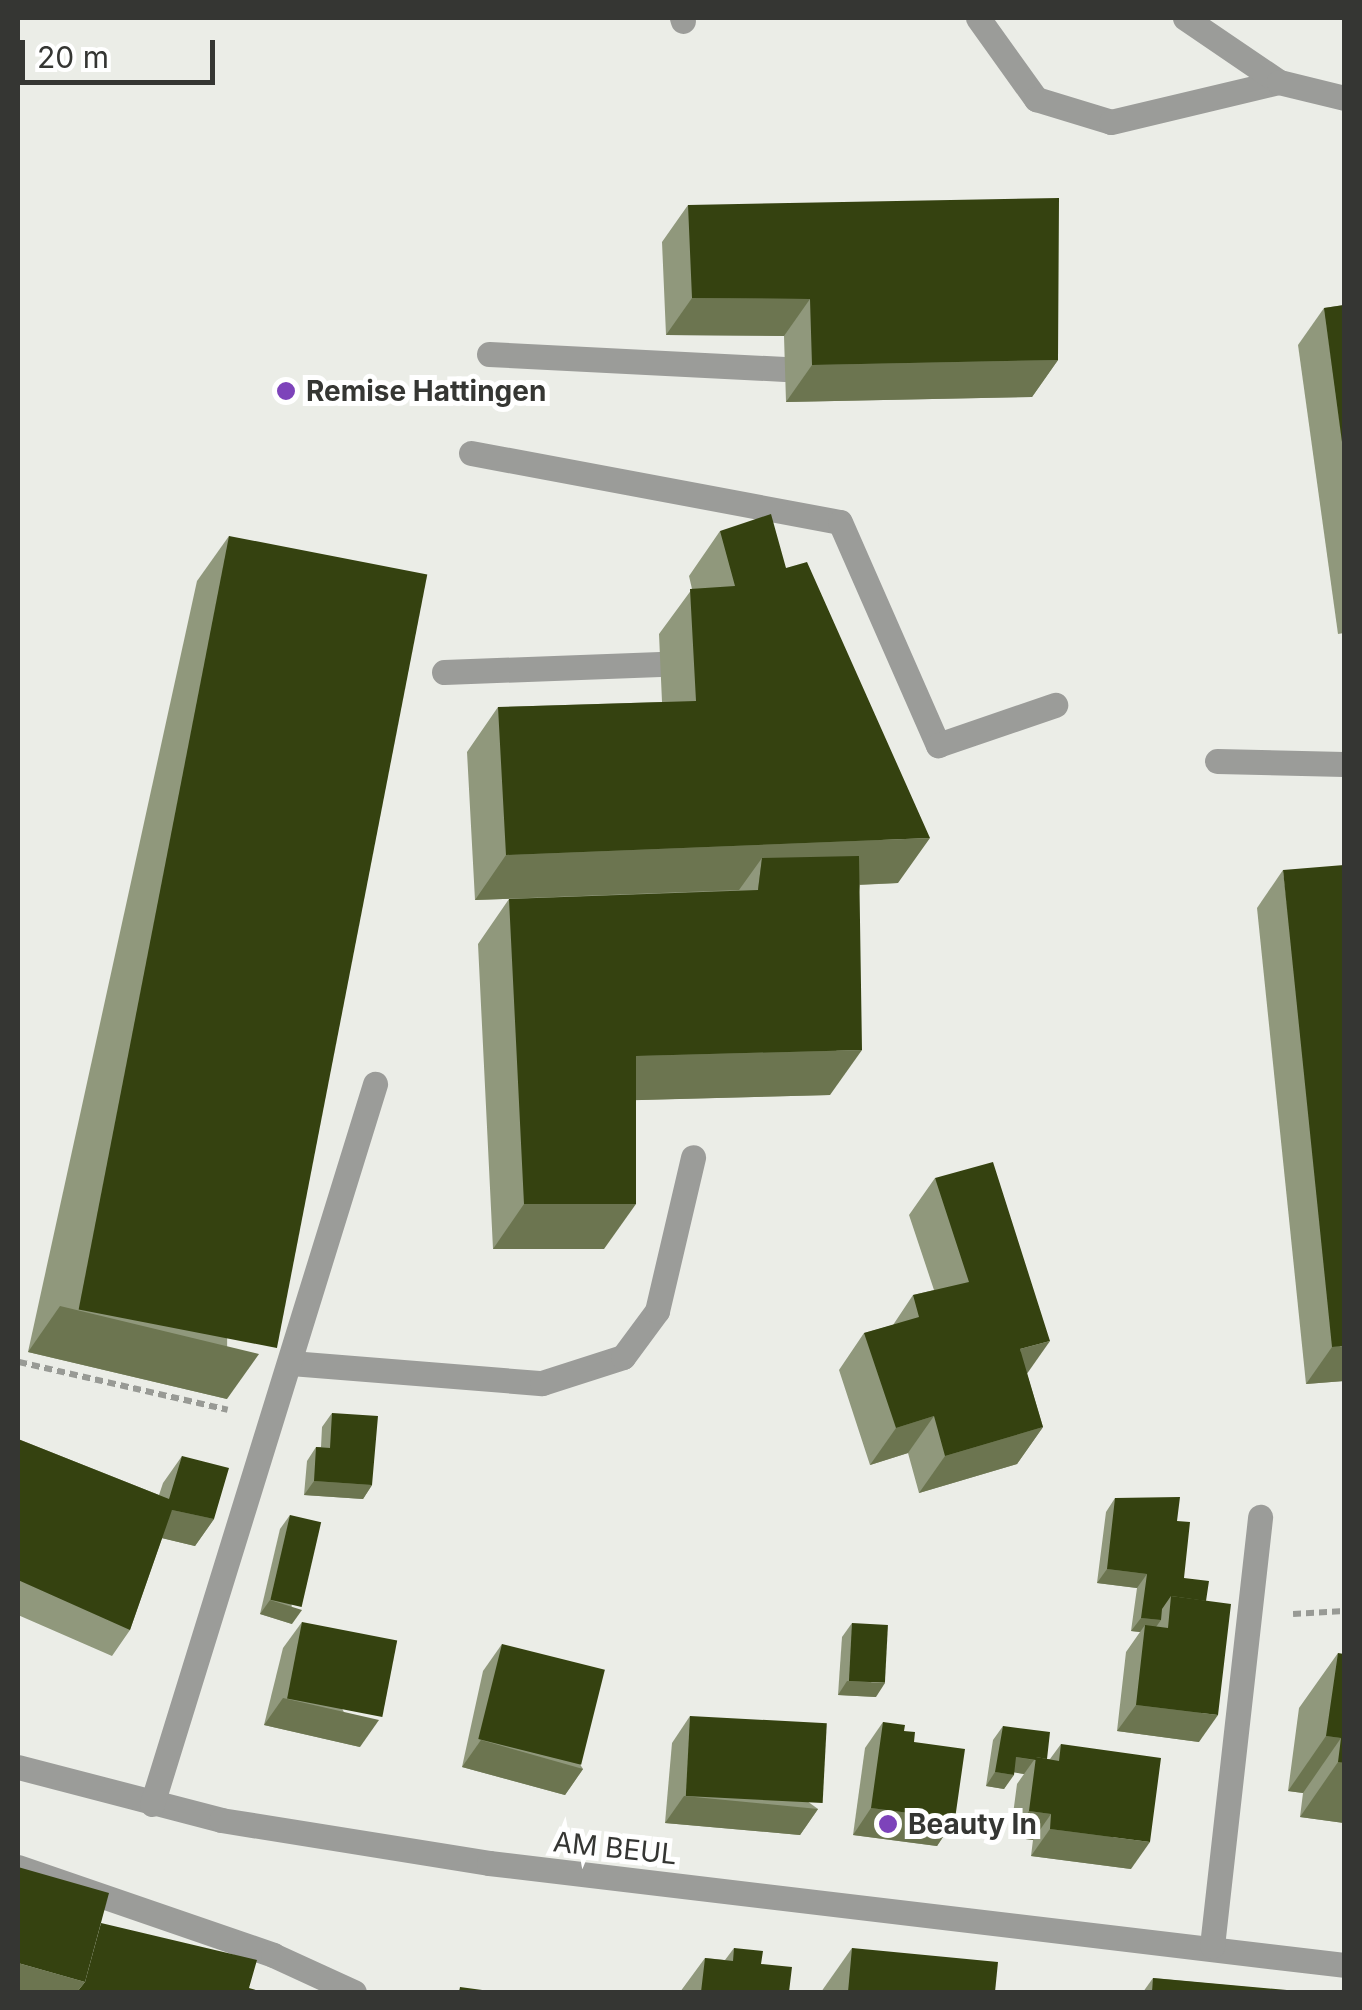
<!DOCTYPE html>
<html>
<head>
<meta charset="utf-8">
<style>
  body { margin:0 }
  #map { position:relative; width:1362px; height:2010px; overflow:hidden; background:#ebede7; font-family:Inter,sans-serif }
  div>[style] { position:absolute }
  .path>* { height:6px; margin-top:-3px; transform-origin:0; background:repeating-linear-gradient(90deg,#989a95 0 8px,transparent 0 13px) }
  .minor>* { height:25px; margin:-12.5px; padding:0 12.5px; transform-origin:12.5px; border-radius:12.5px; background:#9b9c99 }
  .wall>* { inset:0; background:#90987c }
  .shaded-wall>* { inset:0; background:#6c7550 }
  .building>* { inset:0; background:#354210; transform-origin:0 0 }
  .dots>* { width:28px; height:28px; translate:-50% -50%; box-sizing:border-box; border:5px solid #fff; border-radius:50% }
  span { translate:-50% -50%; white-space:nowrap; text-align:center; line-height:1.15; -webkit-text-stroke:10px #fff; paint-order:stroke }
  .poi-label { font-size:28px; color:#353633; font-weight:700 }
  .left { translate:0 -50%; text-align:left }
  .street-label { font-size:28px; color:#353633 }
  .frame { position:absolute; inset:0; border:20px solid #353633; pointer-events:none }
  .scale { position:absolute; left:20px; top:40px; width:195px; height:45px; box-sizing:border-box; border:5px solid #353633; border-top:0; padding-left:12px; font-size:30px; line-height:35px; white-space:nowrap; color:#353633; -webkit-text-stroke:8px #fff; paint-order:stroke }
</style>
</head>
<body>
<div id="map">
  <div class="path">
    <i style="left:19px;top:1362px;width:214px;rotate:12.9deg"></i>
    <i style="left:1293px;top:1614px;width:51px;rotate:-3.4deg"></i>
  </div>
  <div class="minor">
    <i style="left:682px;top:18px;width:3px;rotate:72deg"></i>
    <i style="left:978px;top:18px;width:100px;rotate:54.4deg"></i>
    <i style="left:1036px;top:99px;width:78px;rotate:17deg"></i>
    <i style="left:1111px;top:122px;width:173px;rotate:-13.4deg"></i>
    <i style="left:1185px;top:18px;width:114px;rotate:34.2deg"></i>
    <i style="left:1279px;top:82px;width:67px;rotate:13.8deg"></i>
    <i style="left:489px;top:354px;width:296px;rotate:2.9deg"></i>
    <i style="left:471px;top:453px;width:375px;rotate:10.6deg"></i>
    <i style="left:840px;top:522px;width:244px;rotate:66.3deg"></i>
    <i style="left:938px;top:745px;width:124px;rotate:-18.9deg"></i>
    <i style="left:444px;top:672px;width:216px;rotate:-2.1deg"></i>
    <i style="left:1217px;top:761px;width:127px;rotate:1.4deg"></i>
    <i style="left:291px;top:1363px;width:252px;rotate:4.6deg"></i>
    <i style="left:542px;top:1383px;width:85px;rotate:-17.8deg"></i>
    <i style="left:623px;top:1357px;width:57px;rotate:-53.5deg"></i>
    <i style="left:657px;top:1311px;width:158px;rotate:-76.8deg"></i>
    <i style="left:18px;top:1767px;width:210px;rotate:14.6deg"></i>
    <i style="left:221px;top:1820px;width:271px;rotate:9.1deg"></i>
    <i style="left:489px;top:1863px;width:861px;rotate:6.8deg"></i>
    <i style="left:152px;top:1804px;width:754px;rotate:-72.79deg"></i>
    <i style="left:18px;top:1867px;width:270px;rotate:19deg"></i>
    <i style="left:273px;top:1955px;width:89px;rotate:24.6deg"></i>
    <i style="left:1212px;top:1946px;width:432px;rotate:-83.6deg"></i>
  </div>
  <div class="wall">
    <i style="clip-path:polygon(688px 205px,1058px 360px,1032px 397px,786px 402px,784px 336px,666px 335px,662px 242px)"></i>
    <i style="clip-path:polygon(1344px 305px,1344px 633px,1338px 634px,1298px 345px,1324px 308px)"></i>
    <i style="clip-path:polygon(720px 531px,786px 568px,898px 883px,860px 885px,830px 1095px,636px 1100px,604px 1249px,493px 1249px,478px 944px,509px 899px,739px 890px,475px 900px,467px 752px,498px 707px,662px 702px,659px 634px,692px 589px,689px 576px)"></i>
    <i style="clip-path:polygon(229px 536px,227px 1399px,28px 1352px,197px 581px)"></i>
    <i style="clip-path:polygon(1283px 870px,1344px 1381px,1306px 1384px,1257px 908px)"></i>
    <i style="clip-path:polygon(935px 1178px,1027px 1374px,1043px 1427px,1017px 1464px,919px 1493px,908px 1453px,870px 1465px,839px 1370px,864px 1333px,893px 1325px,913px 1295px,934px 1290px,909px 1215px)"></i>
    <i style="clip-path:polygon(332px 1413px,372px 1485px,363px 1499px,304px 1495px,307px 1461px,316px 1447px,321px 1447px,322px 1427px)"></i>
    <i style="clip-path:polygon(18px 1439px,159px 1495px,163px 1483px,182px 1456px,214px 1519px,195px 1546px,162px 1538px,130px 1630px,112px 1656px,18px 1615px)"></i>
    <i style="clip-path:polygon(1115px 1498px,1177px 1521px,1184px 1578px,1206px 1601px,1199px 1742px,1117px 1731px,1126px 1652px,1140px 1632px,1131px 1631px,1137px 1588px,1097px 1583px,1106px 1512px)"></i>
    <i style="clip-path:polygon(290px 1515px,292px 1624px,260px 1614px,280px 1529px)"></i>
    <i style="clip-path:polygon(302px 1622px,360px 1747px,264px 1725px,283px 1648px)"></i>
    <i style="clip-path:polygon(852px 1623px,876px 1697px,838px 1695px,842px 1637px)"></i>
    <i style="clip-path:polygon(502px 1644px,583px 1769px,565px 1795px,462px 1767px,483px 1671px)"></i>
    <i style="clip-path:polygon(1338px 1653px,1344px 1823px,1300px 1817px,1303px 1793px,1288px 1791px,1299px 1708px)"></i>
    <i style="clip-path:polygon(690px 1716px,818px 1809px,800px 1835px,665px 1823px,672px 1743px)"></i>
    <i style="clip-path:polygon(883px 1722px,904px 1731px,914px 1742px,955px 1819px,937px 1846px,853px 1835px,865px 1748px)"></i>
    <i style="clip-path:polygon(1003px 1726px,1047px 1759px,1050px 1759px,1061px 1744px,1131px 1869px,1031px 1856px,1033px 1840px,1010px 1837px,1017px 1784px,1024px 1774px,1014px 1772px,1004px 1789px,986px 1786px,993px 1740px)"></i>
    <i style="clip-path:polygon(734px 1948px,761px 1964px,789px 1992px,680px 1992px,705px 1958px,725px 1960px)"></i>
    <i style="clip-path:polygon(852px 1948px,995px 1992px,821px 1992px)"></i>
    <i style="clip-path:polygon(1153px 1978px,1298px 1992px,1143px 1992px)"></i>
  </div>
  <div class="shaded-wall">
    <i style="clip-path:polygon(692px 298px,810px 299px,784px 336px,666px 335px)"></i>
    <i style="clip-path:polygon(1058px 360px,1032px 397px,786px 402px,812px 365px)"></i>
    <i style="clip-path:polygon(930px 838px,898px 883px,758px 889px,762px 858px,739px 890px,475px 900px,506px 855px)"></i>
    <i style="clip-path:polygon(862px 1050px,830px 1095px,604px 1101px,636px 1056px)"></i>
    <i style="clip-path:polygon(524px 1204px,636px 1204px,604px 1249px,493px 1249px)"></i>
    <i style="clip-path:polygon(60px 1306px,259px 1354px,227px 1399px,28px 1352px)"></i>
    <i style="clip-path:polygon(1050px 1341px,1024px 1378px,1020px 1349px)"></i>
    <i style="clip-path:polygon(1344px 1346px,1344px 1381px,1306px 1384px,1332px 1347px)"></i>
    <i style="clip-path:polygon(934px 1416px,908px 1453px,870px 1465px,896px 1428px)"></i>
    <i style="clip-path:polygon(1043px 1427px,1017px 1464px,919px 1493px,945px 1456px)"></i>
    <i style="clip-path:polygon(314px 1481px,372px 1485px,363px 1499px,304px 1495px)"></i>
    <i style="clip-path:polygon(172px 1510px,214px 1519px,195px 1546px,153px 1536px)"></i>
    <i style="clip-path:polygon(1107px 1569px,1147px 1574px,1137px 1588px,1097px 1583px)"></i>
    <i style="clip-path:polygon(270px 1600px,302px 1610px,292px 1624px,260px 1614px)"></i>
    <i style="clip-path:polygon(1141px 1618px,1161px 1620px,1151px 1634px,1145px 1625px,1140px 1632px,1131px 1631px)"></i>
    <i style="clip-path:polygon(847px 1681px,885px 1683px,876px 1697px,838px 1695px)"></i>
    <i style="clip-path:polygon(283px 1698px,379px 1720px,360px 1747px,264px 1725px)"></i>
    <i style="clip-path:polygon(1136px 1705px,1218px 1715px,1199px 1742px,1117px 1731px)"></i>
    <i style="clip-path:polygon(1326px 1736px,1341px 1738px,1303px 1793px,1288px 1791px)"></i>
    <i style="clip-path:polygon(481px 1740px,583px 1769px,565px 1795px,462px 1767px)"></i>
    <i style="clip-path:polygon(1016px 1757px,1034px 1760px,1024px 1774px,1006px 1771px)"></i>
    <i style="clip-path:polygon(1338px 1762px,1344px 1763px,1344px 1823px,1300px 1817px)"></i>
    <i style="clip-path:polygon(995px 1772px,1014px 1775px,1004px 1789px,986px 1786px)"></i>
    <i style="clip-path:polygon(684px 1796px,818px 1809px,800px 1835px,665px 1823px)"></i>
    <i style="clip-path:polygon(871px 1808px,955px 1819px,937px 1846px,853px 1835px)"></i>
    <i style="clip-path:polygon(1029px 1811px,1051px 1814px,1033px 1840px,1010px 1837px)"></i>
    <i style="clip-path:polygon(1050px 1829px,1150px 1842px,1131px 1869px,1031px 1856px)"></i>
    <i style="clip-path:polygon(18px 1963px,85px 1982px,77px 1992px,18px 1992px)"></i>
  </div>
  <div class="building">
    <i style="clip-path:polygon(1059px 198px,1058px 360px,812px 365px,810px 299px,692px 298px,688px 205px)"></i>
    <i style="clip-path:polygon(1344px 305px,1344px 457px,1324px 308px)"></i>
    <i style="clip-path:polygon(771px 514px,786px 568px,807px 562px,930px 838px,506px 855px,498px 707px,696px 701px,690px 589px,735px 586px,720px 531px)"></i>
    <i style="left:229px;top:536px;width:202px;height:788px;rotate:11deg"></i>
    <i style="clip-path:polygon(859px 856px,862px 1050px,636px 1056px,636px 1204px,524px 1204px,509px 899px,758px 890px,762px 858px)"></i>
    <i style="clip-path:polygon(1344px 865px,1344px 1346px,1332px 1347px,1283px 870px)"></i>
    <i style="clip-path:polygon(993px 1162px,1050px 1341px,1020px 1349px,1043px 1427px,945px 1456px,934px 1416px,896px 1428px,864px 1333px,919px 1317px,913px 1295px,969px 1282px,935px 1178px)"></i>
    <i style="clip-path:polygon(332px 1413px,378px 1416px,372px 1485px,314px 1481px,316px 1447px,330px 1448px)"></i>
    <i style="clip-path:polygon(18px 1439px,169px 1499px,182px 1456px,229px 1468px,214px 1519px,172px 1510px,130px 1630px,18px 1580px)"></i>
    <i style="clip-path:polygon(1180px 1497px,1177px 1521px,1190px 1522px,1184px 1578px,1209px 1581px,1206px 1601px,1171px 1596px,1162px 1609px,1161px 1620px,1141px 1618px,1147px 1574px,1107px 1569px,1115px 1498px)"></i>
    <i style="left:290px;top:1515px;width:32px;height:87px;rotate:13deg"></i>
    <i style="clip-path:polygon(1171px 1596px,1231px 1604px,1218px 1715px,1136px 1705px,1145px 1625px,1168px 1628px)"></i>
    <i style="left:302px;top:1622px;width:97px;height:78px;rotate:11deg"></i>
    <i style="left:852px;top:1623px;width:36px;height:58px;rotate:3deg"></i>
    <i style="left:502px;top:1644px;width:106px;height:98px;rotate:14deg"></i>
    <i style="clip-path:polygon(1338px 1653px,1344px 1654px,1344px 1763px,1338px 1762px,1341px 1738px,1326px 1736px)"></i>
    <i style="left:690px;top:1716px;width:137px;height:80px;rotate:3deg"></i>
    <i style="clip-path:polygon(883px 1722px,905px 1725px,904px 1731px,915px 1732px,914px 1742px,965px 1749px,955px 1819px,871px 1808px)"></i>
    <i style="clip-path:polygon(1003px 1726px,1050px 1732px,1047px 1759px,1036px 1757px,1036px 1760px,1016px 1757px,1014px 1775px,995px 1772px)"></i>
    <i style="clip-path:polygon(1061px 1744px,1161px 1758px,1150px 1842px,1050px 1829px,1051px 1814px,1029px 1811px,1036px 1757px,1059px 1761px)"></i>
    <i style="clip-path:polygon(18px 1867px,109px 1893px,85px 1982px,18px 1963px)"></i>
    <i style="clip-path:polygon(101px 1923px,257px 1960px,249px 1988px,263px 1992px,77px 1992px,85px 1982px)"></i>
    <i style="clip-path:polygon(734px 1948px,763px 1951px,761px 1964px,792px 1967px,789px 1992px,701px 1992px,705px 1958px,733px 1961px)"></i>
    <i style="clip-path:polygon(852px 1948px,998px 1962px,995px 1992px,848px 1992px)"></i>
    <i style="clip-path:polygon(1153px 1978px,1298px 1991px,1298px 1992px,1152px 1992px)"></i>
    <i style="clip-path:polygon(460px 1987px,497px 1992px,459px 1992px)"></i>
  </div>
  <div class="dots">
    <i style="left:286px;top:391px;background:#7d43ba"></i>
    <i style="left:888px;top:1824px;background:#7d43ba"></i>
  </div>
  <div class="poi-label">
    <span class="left" style="left:306px;top:391px">Remise Hattingen</span>
    <span class="left" style="left:908px;top:1824px">Beauty In</span>
  </div>
  <div class="street-label">
    <span style="left:615px;top:1848px;rotate:6deg">AM BEUL</span>
  </div>
  <div class="frame"></div>
  <div class="scale">20 m</div>
</div>
</body>
</html>
